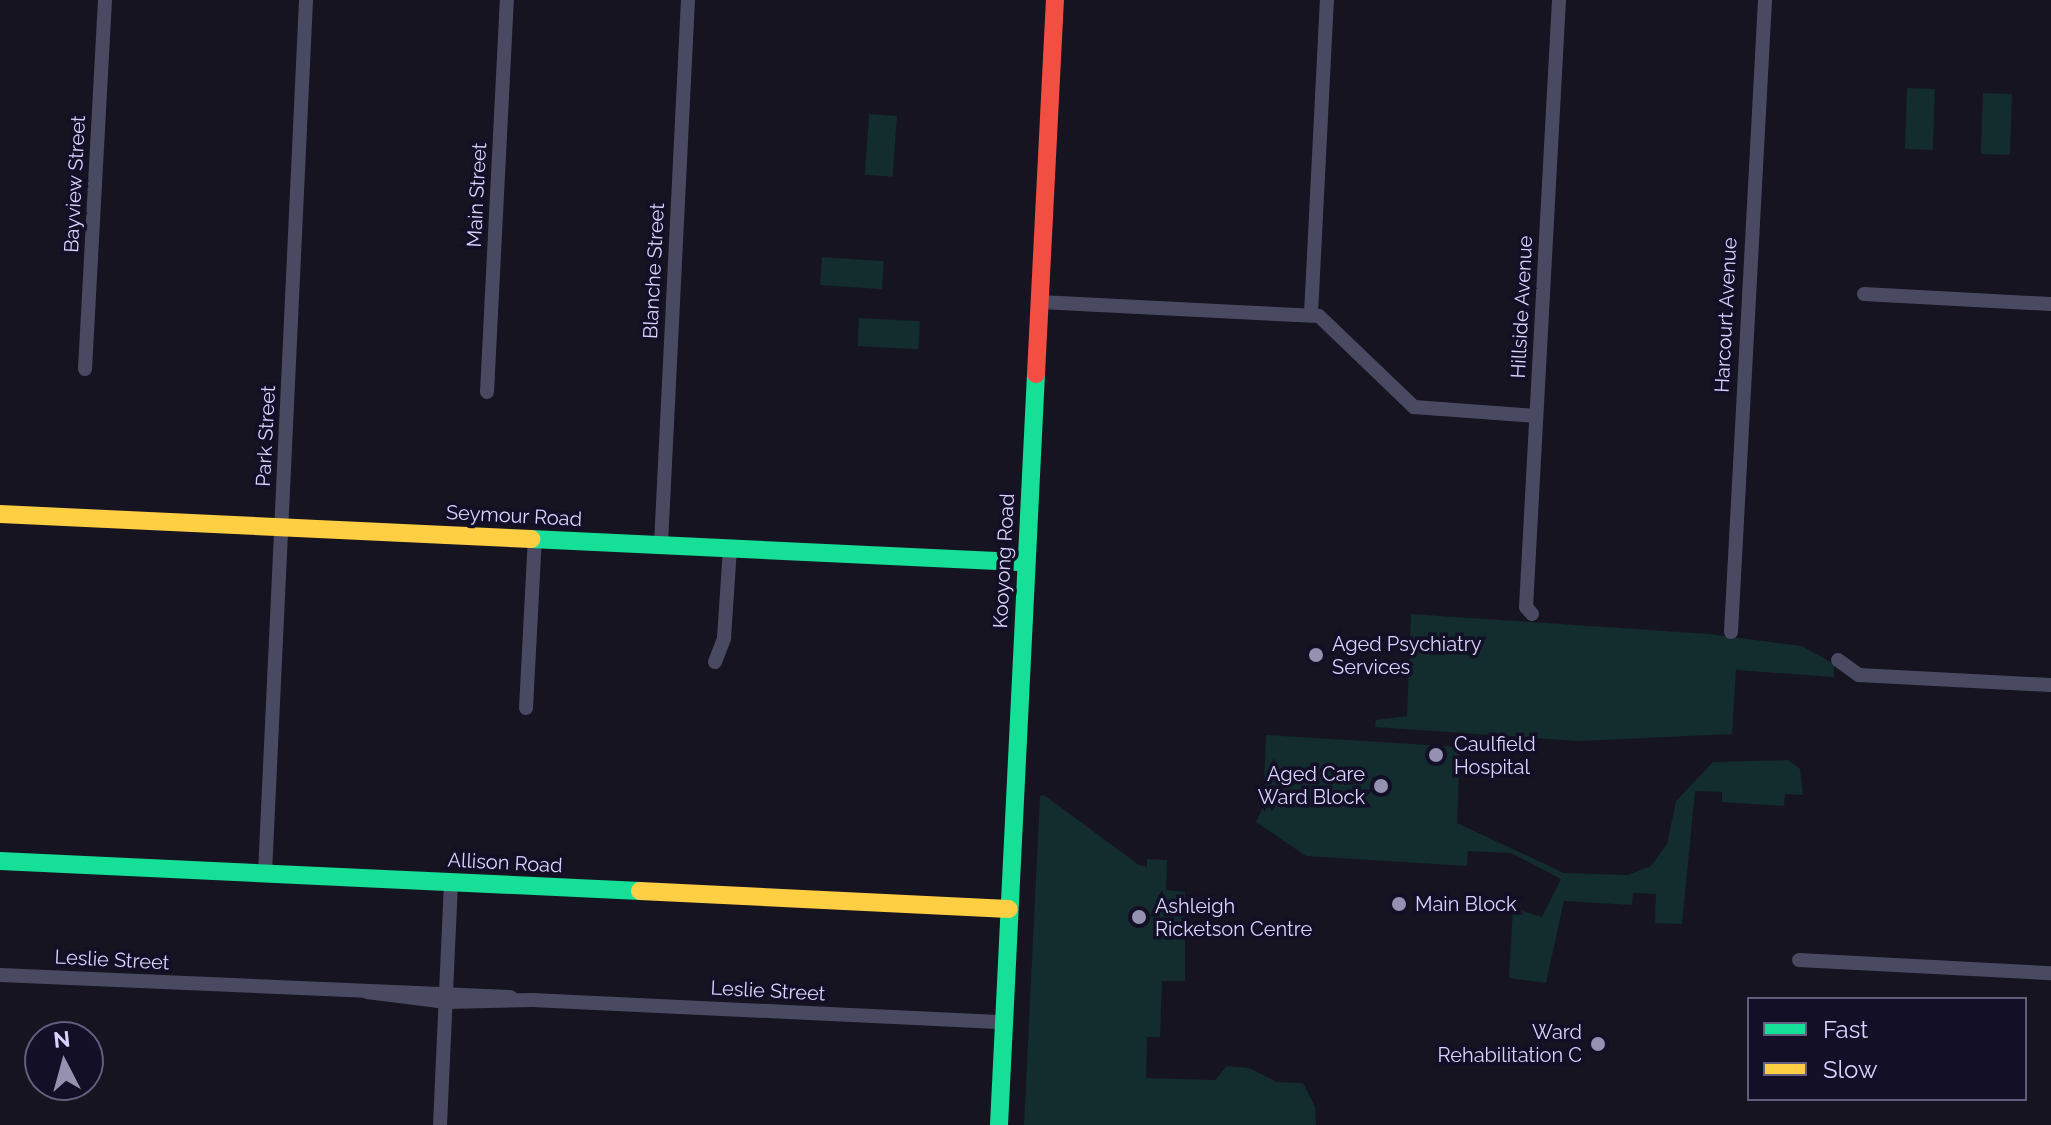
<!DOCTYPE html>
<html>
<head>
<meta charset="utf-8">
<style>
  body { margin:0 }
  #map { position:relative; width:2051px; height:1125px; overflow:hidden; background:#161421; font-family:Raleway,sans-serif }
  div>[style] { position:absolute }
  .green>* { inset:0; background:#132c2d; transform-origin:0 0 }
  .street>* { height:14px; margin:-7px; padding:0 7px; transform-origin:7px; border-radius:7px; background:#4a4962 }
  .fast>* { height:18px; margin:-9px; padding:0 9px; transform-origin:9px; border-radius:9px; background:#16e098 }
  .slow>* { height:18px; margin:-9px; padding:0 9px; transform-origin:9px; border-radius:9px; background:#ffcf43 }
  .jam>* { height:18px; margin:-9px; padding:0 9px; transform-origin:9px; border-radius:9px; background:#f24e42 }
  .dots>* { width:22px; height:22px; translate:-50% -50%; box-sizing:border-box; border:4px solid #130f26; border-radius:50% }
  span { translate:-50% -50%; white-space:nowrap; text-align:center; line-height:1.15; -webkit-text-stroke:7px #130f26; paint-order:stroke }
  .street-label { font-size:20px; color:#d9d4ff }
  .poi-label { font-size:20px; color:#d9d4ff }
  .left { translate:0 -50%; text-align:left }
  .right { translate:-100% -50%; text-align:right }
  .legend { position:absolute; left:1747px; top:997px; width:280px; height:104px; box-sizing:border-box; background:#130f26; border:2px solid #625e7d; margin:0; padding:10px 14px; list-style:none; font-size:24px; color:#d9d4ff }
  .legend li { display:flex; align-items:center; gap:16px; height:40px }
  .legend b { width:40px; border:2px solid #625e7d }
  .north { position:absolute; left:24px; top:1021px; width:80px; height:80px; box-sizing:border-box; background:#130f26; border:2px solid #625e7d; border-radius:50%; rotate:354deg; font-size:22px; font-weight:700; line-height:32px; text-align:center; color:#d9d4ff }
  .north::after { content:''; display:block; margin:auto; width:28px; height:36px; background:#9591b1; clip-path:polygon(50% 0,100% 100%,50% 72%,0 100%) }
</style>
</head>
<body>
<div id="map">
  <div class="green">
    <i style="left:1907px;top:88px;width:28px;height:61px;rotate:2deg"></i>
    <i style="left:1983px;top:93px;width:29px;height:61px;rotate:2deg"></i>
    <i style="left:869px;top:114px;width:28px;height:61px;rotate:4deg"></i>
    <i style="left:822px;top:257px;width:62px;height:28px;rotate:4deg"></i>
    <i style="left:859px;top:318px;width:61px;height:28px;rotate:3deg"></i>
    <i style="clip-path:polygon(1411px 614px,1709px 634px,1802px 646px,1834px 664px,1834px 677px,1736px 670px,1732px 734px,1579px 741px,1375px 727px,1376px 720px,1407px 716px)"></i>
    <i style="clip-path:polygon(1266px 735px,1460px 747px,1457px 823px,1564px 873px,1628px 875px,1651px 866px,1667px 844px,1676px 801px,1713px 762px,1788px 760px,1800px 769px,1803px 795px,1785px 794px,1784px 806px,1722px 802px,1722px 792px,1695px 791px,1682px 924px,1655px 923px,1656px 894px,1633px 893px,1632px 905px,1564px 901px,1546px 983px,1509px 978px,1513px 908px,1542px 917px,1561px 879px,1511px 853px,1468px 851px,1467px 866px,1306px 856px,1256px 822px,1263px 807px)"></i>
    <i style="clip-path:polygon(1044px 795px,1139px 865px,1147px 867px,1147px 859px,1167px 860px,1166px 890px,1185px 892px,1185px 981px,1162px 981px,1160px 1037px,1147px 1037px,1146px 1078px,1215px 1080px,1227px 1066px,1249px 1068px,1277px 1082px,1303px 1083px,1315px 1107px,1316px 1125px,1024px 1125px,1040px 796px)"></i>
  </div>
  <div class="street">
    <i style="left:1864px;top:294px;width:187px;rotate:3.1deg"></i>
    <i style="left:1040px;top:302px;width:279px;rotate:2.9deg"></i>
    <i style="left:1319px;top:316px;width:132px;rotate:43.8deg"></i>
    <i style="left:1414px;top:407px;width:122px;rotate:4.2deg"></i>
    <i style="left:1311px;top:314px;width:314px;rotate:-87.1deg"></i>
    <i style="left:85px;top:369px;width:370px;rotate:-86.9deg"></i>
    <i style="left:487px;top:392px;width:393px;rotate:-87.1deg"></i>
    <i style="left:661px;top:544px;width:545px;rotate:-87.16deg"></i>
    <i style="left:1532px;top:614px;width:9px;rotate:-131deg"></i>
    <i style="left:1526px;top:607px;width:608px;rotate:-86.89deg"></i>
    <i style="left:1731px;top:632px;width:633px;rotate:-86.92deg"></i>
    <i style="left:1838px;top:660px;width:26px;rotate:36deg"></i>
    <i style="left:1859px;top:675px;width:192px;rotate:3deg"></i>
    <i style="left:715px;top:662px;width:26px;rotate:-69deg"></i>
    <i style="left:724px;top:638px;width:90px;rotate:-86.2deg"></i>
    <i style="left:526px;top:708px;width:169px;rotate:-87deg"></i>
    <i style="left:265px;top:873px;width:874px;rotate:-87.31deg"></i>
    <i style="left:1799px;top:960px;width:252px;rotate:3deg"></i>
    <i style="left:0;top:975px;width:511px;rotate:2.47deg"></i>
    <i style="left:367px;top:992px;width:80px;rotate:7.2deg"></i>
    <i style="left:446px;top:1002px;width:86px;rotate:-1.3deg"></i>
    <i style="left:532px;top:1000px;width:472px;rotate:2.7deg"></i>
    <i style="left:440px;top:1125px;width:243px;rotate:-87.4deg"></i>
  </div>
  <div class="fast">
    <i style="left:531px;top:539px;width:496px;rotate:2.7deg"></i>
    <i style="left:0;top:861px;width:641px;rotate:2.68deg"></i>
    <i style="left:999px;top:1125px;width:752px;rotate:-87.18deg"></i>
  </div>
  <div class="slow">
    <i style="left:0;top:514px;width:532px;rotate:2.7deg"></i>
    <i style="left:640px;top:891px;width:369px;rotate:2.8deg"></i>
  </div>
  <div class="jam">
    <i style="left:1036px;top:374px;width:374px;rotate:-87.1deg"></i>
  </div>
  <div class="dots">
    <i style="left:1316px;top:655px;background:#9591b1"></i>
    <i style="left:1436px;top:755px;background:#9591b1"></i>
    <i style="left:1381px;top:786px;background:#9591b1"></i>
    <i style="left:1399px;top:904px;background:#9591b1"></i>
    <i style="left:1139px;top:917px;background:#9591b1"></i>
    <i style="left:1598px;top:1044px;background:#9591b1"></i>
  </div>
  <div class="street-label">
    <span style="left:75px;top:184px;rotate:-87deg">Bayview Street</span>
    <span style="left:477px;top:195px;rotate:-87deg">Main Street</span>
    <span style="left:654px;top:271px;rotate:-87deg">Blanche Street</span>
    <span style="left:1522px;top:307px;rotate:-87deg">Hillside Avenue</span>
    <span style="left:1726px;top:315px;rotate:-87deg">Harcourt Avenue</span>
    <span style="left:266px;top:436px;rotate:-87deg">Park Street</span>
    <span style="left:514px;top:516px;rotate:3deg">Seymour Road</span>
    <span style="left:1004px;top:561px;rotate:-87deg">Kooyong Road</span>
    <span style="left:505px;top:863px;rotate:3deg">Allison Road</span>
    <span style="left:112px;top:960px;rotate:3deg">Leslie Street</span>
    <span style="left:768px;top:991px;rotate:3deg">Leslie Street</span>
  </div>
  <div class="poi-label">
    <span class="left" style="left:1332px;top:656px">Aged Psychiatry<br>Services</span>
    <span class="left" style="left:1454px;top:756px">Caulfield<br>Hospital</span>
    <span class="right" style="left:1365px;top:786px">Aged Care<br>Ward Block</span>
    <span class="left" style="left:1415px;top:904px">Main Block</span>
    <span class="left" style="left:1155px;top:918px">Ashleigh<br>Ricketson Centre</span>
    <span class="right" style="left:1582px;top:1044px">Ward<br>Rehabilitation C</span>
  </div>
  <ul class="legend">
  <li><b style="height:10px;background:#16e098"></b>Fast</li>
  <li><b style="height:10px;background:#ffcf43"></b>Slow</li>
  </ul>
  <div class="north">N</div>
</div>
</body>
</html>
